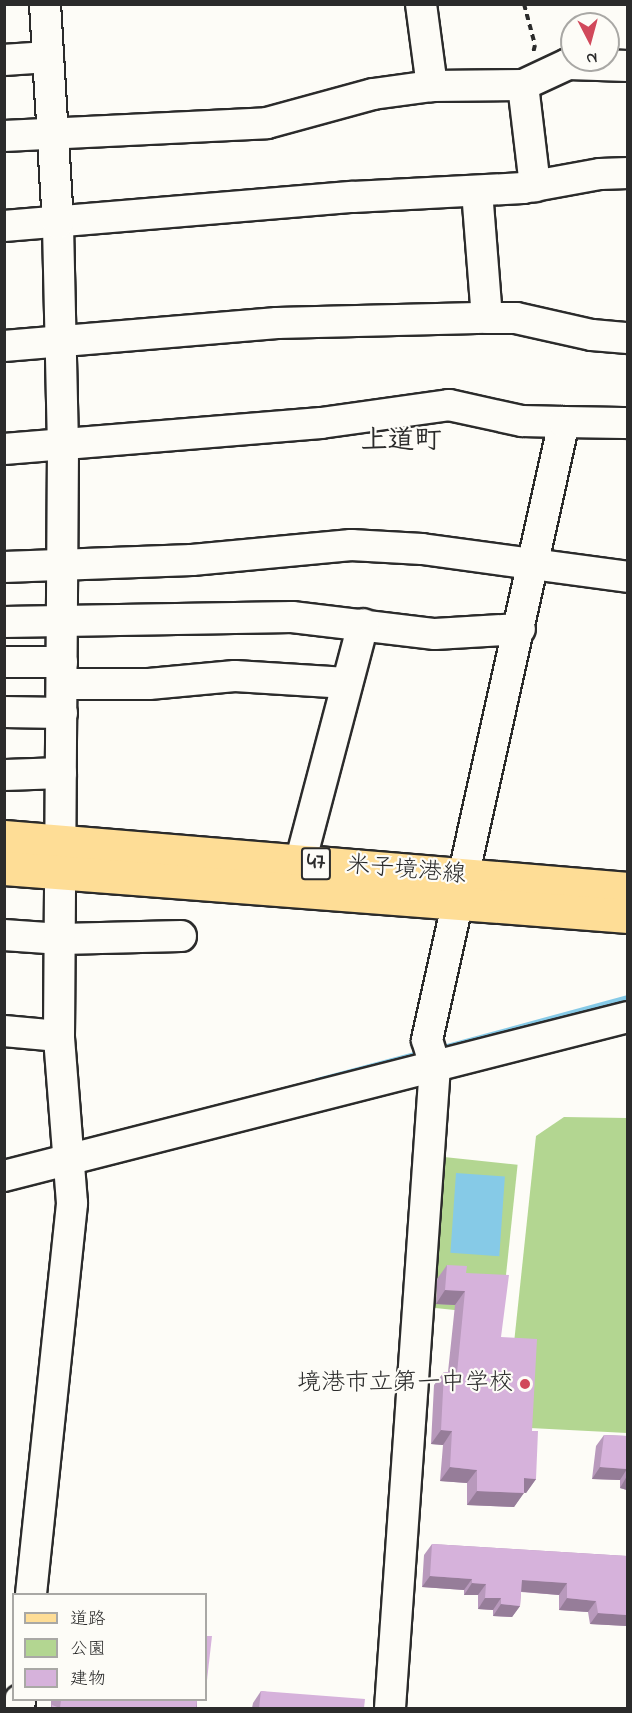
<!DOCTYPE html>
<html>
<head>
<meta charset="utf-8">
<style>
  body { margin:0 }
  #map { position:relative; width:632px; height:1713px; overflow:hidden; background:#fdfcf7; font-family:"Indie Flower","Klee One",sans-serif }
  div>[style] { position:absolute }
  .green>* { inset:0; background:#b3d691; transform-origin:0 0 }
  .water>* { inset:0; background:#86cae7; transform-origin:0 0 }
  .stream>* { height:7px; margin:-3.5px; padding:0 3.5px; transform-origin:3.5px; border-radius:3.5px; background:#86cae7 }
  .path>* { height:4px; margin-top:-2px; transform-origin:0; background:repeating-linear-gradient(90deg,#2b2b2b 0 6px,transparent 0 10.5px) }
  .roads { filter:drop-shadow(2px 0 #2b2b2b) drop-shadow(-2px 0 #2b2b2b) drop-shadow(0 2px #2b2b2b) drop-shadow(0 -2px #2b2b2b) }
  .minor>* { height:30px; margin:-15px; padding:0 15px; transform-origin:15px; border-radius:15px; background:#fdfcf7 }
  .major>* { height:33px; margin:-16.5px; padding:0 16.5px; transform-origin:16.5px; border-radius:16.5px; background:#fedd96 }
  .wall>* { inset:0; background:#b899bc; transform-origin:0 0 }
  .shaded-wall>* { inset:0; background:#967d99 }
  .building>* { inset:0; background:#d6b2db }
  .dots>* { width:16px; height:16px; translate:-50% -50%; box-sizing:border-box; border:3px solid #fdfcf7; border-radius:50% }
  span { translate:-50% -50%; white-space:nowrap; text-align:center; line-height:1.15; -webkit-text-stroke:4.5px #fdfcf7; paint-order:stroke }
  .shield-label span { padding:2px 4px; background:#fdfcf7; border:2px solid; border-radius:4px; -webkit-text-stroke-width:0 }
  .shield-label { font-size:22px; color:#2b2b2b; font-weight:700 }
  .street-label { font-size:24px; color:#2b2b2b }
  .poi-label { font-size:24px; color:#2b2b2b }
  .right { translate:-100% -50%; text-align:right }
  .quarter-label { font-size:27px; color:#2b2b2b; font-weight:700 }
  .frame { position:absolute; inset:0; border:6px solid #2b2b2b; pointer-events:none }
  .legend { position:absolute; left:12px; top:1593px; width:195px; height:108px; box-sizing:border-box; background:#fdfcf7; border:2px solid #a9a8a5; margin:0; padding:8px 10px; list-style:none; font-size:18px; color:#2b2b2b }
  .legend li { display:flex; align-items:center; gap:12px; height:30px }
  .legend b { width:30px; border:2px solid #a9a8a5 }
  .north { position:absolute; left:560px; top:12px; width:60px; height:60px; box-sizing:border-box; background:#fdfcf7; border:2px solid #a9a8a5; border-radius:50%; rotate:174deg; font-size:16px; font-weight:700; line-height:24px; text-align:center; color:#2b2b2b }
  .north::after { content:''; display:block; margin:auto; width:21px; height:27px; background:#d1495b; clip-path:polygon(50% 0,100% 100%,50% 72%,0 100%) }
</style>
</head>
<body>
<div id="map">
  <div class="green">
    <i style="clip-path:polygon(564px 1117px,627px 1118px,627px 1433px,530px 1428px,514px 1343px,536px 1136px)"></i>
    <i style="left:444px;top:1157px;width:74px;height:151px;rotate:6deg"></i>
  </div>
  <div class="water">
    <i style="left:456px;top:1173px;width:49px;height:80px;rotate:4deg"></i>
  </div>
  <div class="stream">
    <i style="left:436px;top:1050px;width:199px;rotate:-15.2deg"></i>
    <i style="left:317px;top:1081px;width:109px;rotate:-14.9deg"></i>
  </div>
  <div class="path">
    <i style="left:524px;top:4px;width:42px;rotate:75deg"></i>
    <i style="left:535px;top:45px;width:8px;rotate:104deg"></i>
  </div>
  <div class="roads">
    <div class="minor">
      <i style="left:421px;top:4px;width:83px;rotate:82.4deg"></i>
      <i style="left:4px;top:60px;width:44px;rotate:-3.9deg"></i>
      <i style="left:523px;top:85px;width:102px;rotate:83.2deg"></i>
      <i style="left:4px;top:136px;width:263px;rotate:-2.8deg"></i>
      <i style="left:267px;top:123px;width:110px;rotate:-15.3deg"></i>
      <i style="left:373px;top:94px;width:60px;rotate:-7.7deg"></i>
      <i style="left:432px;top:86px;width:91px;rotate:-0.6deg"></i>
      <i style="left:523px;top:85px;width:50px;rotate:-25deg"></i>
      <i style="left:568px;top:64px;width:60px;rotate:1.9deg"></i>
      <i style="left:477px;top:191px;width:127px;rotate:85.5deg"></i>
      <i style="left:487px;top:318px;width:29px"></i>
      <i style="left:516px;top:318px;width:78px;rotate:12.6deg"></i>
      <i style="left:592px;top:335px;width:36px;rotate:5deg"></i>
      <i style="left:4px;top:226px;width:350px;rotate:-4.8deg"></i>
      <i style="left:353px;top:197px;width:170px;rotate:-3deg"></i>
      <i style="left:523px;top:188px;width:78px;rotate:-10.3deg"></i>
      <i style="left:600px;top:174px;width:28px;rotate:-2deg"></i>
      <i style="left:4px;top:346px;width:274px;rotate:-4.8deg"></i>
      <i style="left:277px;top:323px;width:210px;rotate:-1.4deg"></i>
      <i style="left:4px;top:449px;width:318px;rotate:-4.7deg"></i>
      <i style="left:321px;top:423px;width:129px;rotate:-8deg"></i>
      <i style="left:449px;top:405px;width:75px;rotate:12.4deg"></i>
      <i style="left:522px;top:421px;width:42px;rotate:1.4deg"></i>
      <i style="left:4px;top:567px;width:188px;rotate:-2.1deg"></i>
      <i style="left:192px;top:560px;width:160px;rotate:-5.4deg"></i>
      <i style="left:351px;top:545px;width:71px;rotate:3.2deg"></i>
      <i style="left:422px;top:549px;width:208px;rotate:7.7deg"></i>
      <i style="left:4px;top:622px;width:288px;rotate:-1deg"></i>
      <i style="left:292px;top:617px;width:144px;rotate:6.8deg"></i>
      <i style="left:435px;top:634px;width:85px;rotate:-3.4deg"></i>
      <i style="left:4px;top:662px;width:58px"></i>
      <i style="left:62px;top:684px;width:87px"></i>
      <i style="left:149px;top:684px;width:86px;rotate:-5.3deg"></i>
      <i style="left:235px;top:676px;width:112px;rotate:3.6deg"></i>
      <i style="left:4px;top:712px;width:58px;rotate:1deg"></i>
      <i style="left:4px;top:775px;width:57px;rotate:-2deg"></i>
      <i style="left:300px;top:863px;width:247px;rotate:-75.2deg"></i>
      <i style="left:4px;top:935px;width:57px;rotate:4deg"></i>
      <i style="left:61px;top:939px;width:120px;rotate:-1.4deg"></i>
      <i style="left:4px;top:1031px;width:55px;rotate:5.2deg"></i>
      <i style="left:4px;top:1176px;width:644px;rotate:-14.3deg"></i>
      <i style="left:31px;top:1594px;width:393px;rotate:-84deg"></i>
      <i style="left:72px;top:1203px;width:168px;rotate:-94.5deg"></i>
      <i style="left:59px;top:1036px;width:590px;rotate:-89.61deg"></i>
      <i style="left:63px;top:446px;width:223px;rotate:-91.3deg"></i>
      <i style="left:58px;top:223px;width:219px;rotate:-93.4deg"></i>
      <i style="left:19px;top:1708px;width:8px;rotate:-83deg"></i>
      <i style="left:390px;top:1708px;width:644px;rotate:-85.99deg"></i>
      <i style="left:435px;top:1066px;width:27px;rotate:-107deg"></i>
      <i style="left:427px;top:1040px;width:633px;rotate:-77.5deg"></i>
      <i style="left:564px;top:422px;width:64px;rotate:0.9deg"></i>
    </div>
    <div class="major">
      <i style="left:4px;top:837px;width:626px;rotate:4.76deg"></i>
      <i style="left:4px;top:868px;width:626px;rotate:4.4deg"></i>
    </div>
  </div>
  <div class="wall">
    <i style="clip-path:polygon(447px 1265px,466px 1273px,501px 1337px,532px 1431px,536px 1479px,526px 1493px,524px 1492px,514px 1507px,467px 1505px,467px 1483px,440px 1481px,443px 1445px,431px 1444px,434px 1385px,444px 1372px,448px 1372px,455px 1305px,436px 1304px,437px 1279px)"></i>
    <i style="clip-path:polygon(604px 1435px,627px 1436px,627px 1490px,620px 1488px,620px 1480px,592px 1479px,596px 1446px)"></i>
    <i style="clip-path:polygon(432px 1544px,627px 1556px,627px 1626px,590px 1624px,588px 1612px,559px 1610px,559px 1595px,521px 1592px,520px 1606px,512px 1617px,493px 1616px,493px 1610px,478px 1609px,478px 1595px,464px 1595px,464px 1590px,422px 1587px,424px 1555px)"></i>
    <i style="clip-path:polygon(261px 1691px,364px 1708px,252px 1708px,253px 1703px)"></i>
    <i style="left:51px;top:1700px;width:146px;height:8px"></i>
  </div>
  <div class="shaded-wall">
    <i style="clip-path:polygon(445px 1290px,465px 1291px,455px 1305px,436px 1304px)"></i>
    <i style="clip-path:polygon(441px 1430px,452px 1431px,443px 1445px,431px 1444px)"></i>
    <i style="clip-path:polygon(450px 1467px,477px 1470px,467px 1483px,440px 1481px)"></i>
    <i style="clip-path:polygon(600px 1467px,627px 1469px,620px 1480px,592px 1479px)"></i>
    <i style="clip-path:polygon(627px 1476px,627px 1490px,620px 1488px)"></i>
    <i style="clip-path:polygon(524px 1478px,536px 1479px,526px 1493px,515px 1492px)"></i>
    <i style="clip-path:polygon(477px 1491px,524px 1493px,514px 1507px,467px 1505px)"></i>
    <i style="clip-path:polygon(430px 1576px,472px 1579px,464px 1590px,422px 1587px)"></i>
    <i style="clip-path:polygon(522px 1580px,567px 1583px,559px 1595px,514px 1591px)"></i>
    <i style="clip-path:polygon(472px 1583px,486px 1584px,478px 1595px,464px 1595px)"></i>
    <i style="clip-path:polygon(485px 1598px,501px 1598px,493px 1610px,478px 1609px)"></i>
    <i style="clip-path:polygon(567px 1598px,596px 1601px,588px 1612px,559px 1610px)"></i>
    <i style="clip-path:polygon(501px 1604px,520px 1606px,512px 1617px,493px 1616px)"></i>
    <i style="clip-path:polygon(598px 1613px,627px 1615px,627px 1626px,590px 1624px)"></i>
  </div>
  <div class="building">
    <i style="clip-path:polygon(447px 1265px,467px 1266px,466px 1273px,509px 1275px,501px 1337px,537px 1339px,532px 1431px,538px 1431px,536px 1479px,524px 1478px,524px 1493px,477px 1491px,477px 1470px,450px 1467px,452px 1431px,441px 1430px,444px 1372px,457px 1373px,465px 1291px,445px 1290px)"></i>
    <i style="clip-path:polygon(604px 1435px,627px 1436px,627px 1469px,600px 1467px)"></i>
    <i style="clip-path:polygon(432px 1544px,627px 1556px,627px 1615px,598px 1613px,596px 1601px,567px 1598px,567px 1583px,522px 1580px,520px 1606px,501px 1604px,501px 1598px,485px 1598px,486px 1584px,472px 1583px,472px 1579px,430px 1576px)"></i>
    <i style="clip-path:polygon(206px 1636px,212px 1636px,207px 1680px,206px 1680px)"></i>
    <i style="clip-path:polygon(261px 1691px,365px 1699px,364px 1708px,259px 1708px)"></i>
    <i style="clip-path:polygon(61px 1700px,197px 1700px,196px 1708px,52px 1708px,52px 1705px,60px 1708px)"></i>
  </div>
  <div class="dots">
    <i style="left:525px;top:1384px;background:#d1495b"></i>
  </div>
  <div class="shield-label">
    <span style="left:316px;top:864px">47</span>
  </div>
  <div class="street-label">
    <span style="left:406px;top:871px;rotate:5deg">米子境港線</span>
  </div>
  <div class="poi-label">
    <span class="right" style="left:513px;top:1384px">境港市立第一中学校</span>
  </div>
  <div class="quarter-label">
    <span style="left:401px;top:442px">上道町</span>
  </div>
  <div class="frame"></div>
  <ul class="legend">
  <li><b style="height:8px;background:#fedd96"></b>道路</li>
  <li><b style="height:16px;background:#b3d691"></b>公園</li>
  <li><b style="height:16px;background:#d6b2db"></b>建物</li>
  </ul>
  <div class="north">N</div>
</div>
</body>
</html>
